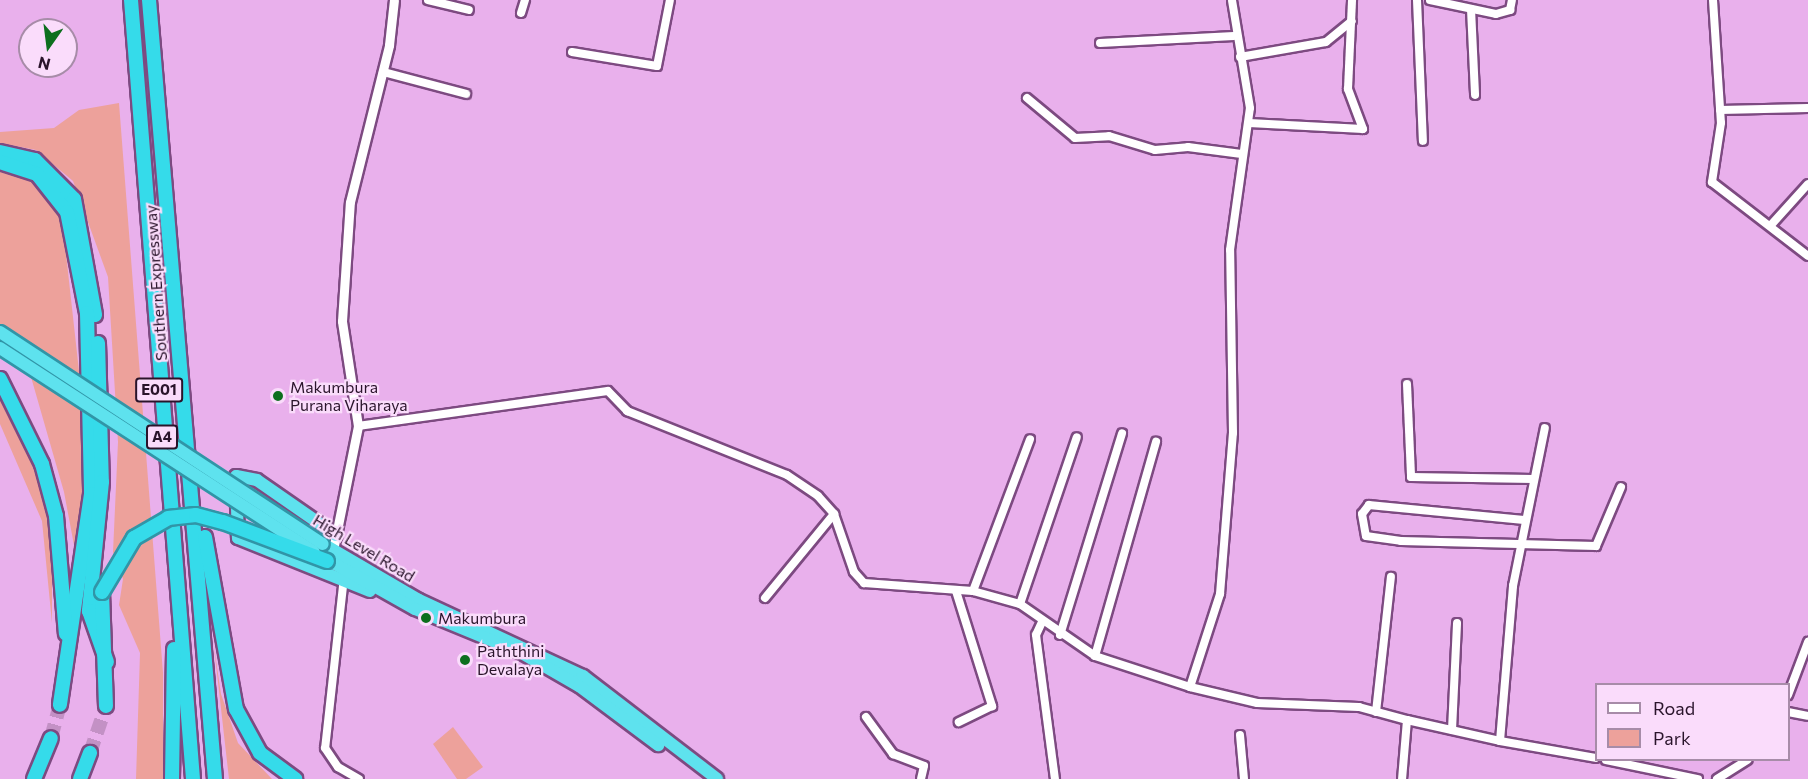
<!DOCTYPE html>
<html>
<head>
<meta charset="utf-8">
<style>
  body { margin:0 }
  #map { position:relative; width:1808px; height:779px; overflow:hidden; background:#e9b0ec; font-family:Commissioner,sans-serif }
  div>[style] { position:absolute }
  .green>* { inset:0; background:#eda19b }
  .motorway-tunnel>* { height:14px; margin-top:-7px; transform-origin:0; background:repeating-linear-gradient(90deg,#c391c5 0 14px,transparent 0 21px) }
  .roads { filter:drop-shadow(2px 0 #7d4a81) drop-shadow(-2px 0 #7d4a81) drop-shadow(0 2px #7d4a81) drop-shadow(0 -2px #7d4a81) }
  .minor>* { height:8px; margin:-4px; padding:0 4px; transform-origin:4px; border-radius:4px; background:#fff }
  .tertiary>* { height:9px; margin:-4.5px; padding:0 4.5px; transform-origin:4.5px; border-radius:4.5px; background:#fff }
  .trunk>* { height:12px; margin:-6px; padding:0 6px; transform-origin:6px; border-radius:6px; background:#5ee2ee }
  .motorway>* { height:14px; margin:-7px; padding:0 7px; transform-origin:7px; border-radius:7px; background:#35dbea }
  .bridges { filter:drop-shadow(2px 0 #3195a7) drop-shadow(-2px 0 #3195a7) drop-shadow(0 2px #3195a7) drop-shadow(0 -2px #3195a7) }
  .trunk-bridge>* { height:12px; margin:-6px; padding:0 6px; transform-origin:6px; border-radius:6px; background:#5ee2ee }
  .motorway-bridge>* { height:14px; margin:-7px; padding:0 7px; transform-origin:7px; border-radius:7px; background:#35dbea }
  .dots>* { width:16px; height:16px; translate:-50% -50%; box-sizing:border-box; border:3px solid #fadcfb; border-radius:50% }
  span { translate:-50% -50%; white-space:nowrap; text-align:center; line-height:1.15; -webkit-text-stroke:4.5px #fadcfb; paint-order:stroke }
  .shield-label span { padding:2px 4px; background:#fadcfb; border:2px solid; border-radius:4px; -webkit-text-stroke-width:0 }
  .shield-label { font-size:15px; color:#2a142b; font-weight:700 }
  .street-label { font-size:16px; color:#2a142b }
  .poi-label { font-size:16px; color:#2a142b }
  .left { translate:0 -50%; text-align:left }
  .legend { position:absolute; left:1595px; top:683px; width:195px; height:78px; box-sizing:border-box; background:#fadcfb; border:2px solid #a78ca8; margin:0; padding:8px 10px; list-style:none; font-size:18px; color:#2a142b }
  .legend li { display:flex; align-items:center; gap:12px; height:30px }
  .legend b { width:30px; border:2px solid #a78ca8 }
  .north { position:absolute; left:18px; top:18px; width:60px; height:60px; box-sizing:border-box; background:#fadcfb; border:2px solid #a78ca8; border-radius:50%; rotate:194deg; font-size:16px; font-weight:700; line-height:24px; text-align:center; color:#2a142b }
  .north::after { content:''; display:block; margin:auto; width:21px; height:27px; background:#0d6f1e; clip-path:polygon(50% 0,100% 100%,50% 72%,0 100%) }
</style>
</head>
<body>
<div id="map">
  <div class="green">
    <i style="clip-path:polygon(119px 103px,163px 673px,163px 779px,136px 779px,140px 653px,119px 605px,123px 579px,113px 552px,118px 442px,108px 277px,73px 181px,36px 150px,0 143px,0 132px,54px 128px,79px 110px)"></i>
    <i style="clip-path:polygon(0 169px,37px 183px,58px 214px,64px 236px,87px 443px,80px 577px,64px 492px,31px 377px,0 328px)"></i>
    <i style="clip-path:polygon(0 396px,29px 447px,44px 492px,52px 533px,52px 623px,42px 521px,0 424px)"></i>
    <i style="clip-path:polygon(214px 647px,221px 694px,238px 743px,272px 779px,229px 779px)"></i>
    <i style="clip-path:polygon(453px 727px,483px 767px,466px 779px,457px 779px,433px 744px)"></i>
  </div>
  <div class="motorway-tunnel">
    <i style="left:51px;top:738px;width:34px;rotate:-75deg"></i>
    <i style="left:90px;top:753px;width:50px;rotate:-71.2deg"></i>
  </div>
  <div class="roads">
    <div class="minor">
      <i style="left:428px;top:0;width:42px;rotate:13.7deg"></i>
      <i style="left:1417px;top:0;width:141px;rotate:87.6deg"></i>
      <i style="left:1430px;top:0;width:67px;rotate:12deg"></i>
      <i style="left:1496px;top:14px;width:15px;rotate:-16deg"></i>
      <i style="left:1510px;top:10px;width:10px;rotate:-79deg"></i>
      <i style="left:1713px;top:0;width:123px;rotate:86.3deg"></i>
      <i style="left:1721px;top:123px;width:60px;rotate:98.7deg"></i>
      <i style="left:1712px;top:182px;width:121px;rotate:37.6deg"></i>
      <i style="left:1471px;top:9px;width:86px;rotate:87.3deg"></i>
      <i style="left:521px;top:13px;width:14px;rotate:-73deg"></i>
      <i style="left:1100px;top:43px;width:134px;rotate:-3deg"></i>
      <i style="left:572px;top:52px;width:86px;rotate:9.4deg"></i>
      <i style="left:657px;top:66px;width:67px;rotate:-78.9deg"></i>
      <i style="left:1240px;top:57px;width:87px;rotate:-9.9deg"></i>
      <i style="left:1326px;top:42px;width:33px;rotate:-39deg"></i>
      <i style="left:383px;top:72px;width:86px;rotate:14.8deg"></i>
      <i style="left:1027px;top:98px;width:62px;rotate:39.8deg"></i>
      <i style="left:1075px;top:138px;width:34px;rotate:-3deg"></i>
      <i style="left:1109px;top:136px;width:48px;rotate:16.9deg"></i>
      <i style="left:1155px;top:150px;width:33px;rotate:-5deg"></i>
      <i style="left:1188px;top:147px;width:54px;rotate:7.4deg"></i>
      <i style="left:1720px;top:110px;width:88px;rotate:-1.3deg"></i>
      <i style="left:1249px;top:123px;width:114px;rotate:3deg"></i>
      <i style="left:1363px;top:129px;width:43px;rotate:-110.6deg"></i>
      <i style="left:1348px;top:89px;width:89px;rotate:-87.4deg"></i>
      <i style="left:1771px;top:225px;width:55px;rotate:-47.9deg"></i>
      <i style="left:1407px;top:384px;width:93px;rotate:87.5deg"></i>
      <i style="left:1411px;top:477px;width:122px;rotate:0.9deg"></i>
      <i style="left:358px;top:426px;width:252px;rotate:-8deg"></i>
      <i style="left:608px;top:391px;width:28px;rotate:46deg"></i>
      <i style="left:627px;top:411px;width:172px;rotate:21.8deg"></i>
      <i style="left:787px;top:475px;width:37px;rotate:34deg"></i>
      <i style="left:818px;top:496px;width:24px;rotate:48deg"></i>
      <i style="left:834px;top:514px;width:61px;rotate:71deg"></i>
      <i style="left:854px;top:572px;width:15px;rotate:48deg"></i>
      <i style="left:864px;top:583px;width:109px;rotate:4.2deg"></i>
      <i style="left:973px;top:591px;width:49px;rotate:15.5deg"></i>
      <i style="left:1020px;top:604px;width:91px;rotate:34.7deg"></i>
      <i style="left:1095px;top:656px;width:100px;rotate:18.1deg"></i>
      <i style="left:1190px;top:687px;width:69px;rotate:13.4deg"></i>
      <i style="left:1257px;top:703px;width:102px;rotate:2.2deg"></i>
      <i style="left:1359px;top:707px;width:50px;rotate:15.2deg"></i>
      <i style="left:1407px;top:720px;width:59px;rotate:94.8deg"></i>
      <i style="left:1524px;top:520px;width:156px;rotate:-174.5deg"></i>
      <i style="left:1369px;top:505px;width:11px;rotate:128deg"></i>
      <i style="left:1362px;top:514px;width:22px;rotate:80deg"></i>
      <i style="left:1366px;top:536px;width:35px;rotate:8deg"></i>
      <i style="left:1401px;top:541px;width:195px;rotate:1.5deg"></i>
      <i style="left:1596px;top:546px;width:64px;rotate:-67deg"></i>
      <i style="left:344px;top:577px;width:172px;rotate:96.3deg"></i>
      <i style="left:325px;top:748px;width:23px;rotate:56deg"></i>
      <i style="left:338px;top:767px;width:24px;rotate:30deg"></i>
      <i style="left:956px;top:591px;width:121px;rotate:72.6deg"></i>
      <i style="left:992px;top:706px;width:37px;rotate:154deg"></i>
      <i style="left:973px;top:591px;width:162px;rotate:-69.4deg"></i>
      <i style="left:765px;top:598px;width:109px;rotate:-50.6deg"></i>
      <i style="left:1020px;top:604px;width:176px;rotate:-71.2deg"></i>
      <i style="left:1042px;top:622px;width:14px;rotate:115deg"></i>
      <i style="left:1036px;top:635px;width:145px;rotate:82.5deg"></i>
      <i style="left:1060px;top:635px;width:211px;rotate:-72.9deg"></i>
      <i style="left:1095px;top:656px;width:223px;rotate:-74.1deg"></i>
      <i style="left:1190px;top:687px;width:98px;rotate:-72.1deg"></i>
      <i style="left:1220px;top:594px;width:162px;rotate:-85.4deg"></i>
      <i style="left:1233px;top:433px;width:183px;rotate:-90.9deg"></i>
      <i style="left:1230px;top:250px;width:143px;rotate:-82deg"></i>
      <i style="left:1250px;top:108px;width:109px;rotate:-99.5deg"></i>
      <i style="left:1788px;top:695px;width:57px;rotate:-69.3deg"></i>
      <i style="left:1376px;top:712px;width:136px;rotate:-83.7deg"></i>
      <i style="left:1788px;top:712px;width:20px;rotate:11deg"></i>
      <i style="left:866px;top:717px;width:46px;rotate:53.9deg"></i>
      <i style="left:893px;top:754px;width:33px;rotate:21deg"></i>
      <i style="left:924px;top:766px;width:13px;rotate:103deg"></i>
      <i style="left:1407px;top:720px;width:95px;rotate:12.7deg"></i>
      <i style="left:1500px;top:741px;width:156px;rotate:-85.2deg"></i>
      <i style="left:1513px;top:586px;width:161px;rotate:-78.6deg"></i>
      <i style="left:1452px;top:730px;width:107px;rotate:-87.3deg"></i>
      <i style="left:1240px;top:735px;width:44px;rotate:84.8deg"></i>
      <i style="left:1500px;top:741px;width:97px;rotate:10deg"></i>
      <i style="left:1606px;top:760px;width:94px;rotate:11.7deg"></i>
      <i style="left:1717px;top:779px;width:36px;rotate:-32deg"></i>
    </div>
    <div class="tertiary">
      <i style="left:333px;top:550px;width:126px;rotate:-78.6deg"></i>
      <i style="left:358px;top:426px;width:106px;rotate:-98.7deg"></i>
      <i style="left:342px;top:321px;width:119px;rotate:-86.2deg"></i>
      <i style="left:350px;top:202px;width:162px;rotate:-76deg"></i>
      <i style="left:389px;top:45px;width:45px;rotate:-83.7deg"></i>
    </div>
    <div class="trunk">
      <i style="left:336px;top:535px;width:96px;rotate:-145.2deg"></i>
      <i style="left:257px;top:480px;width:21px;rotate:-169deg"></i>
      <i style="left:236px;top:476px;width:62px;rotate:88.2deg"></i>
      <i style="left:238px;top:538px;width:142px;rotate:21.9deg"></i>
      <i style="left:323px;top:544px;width:111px;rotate:30.3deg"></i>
      <i style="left:419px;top:600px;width:181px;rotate:24.9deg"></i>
      <i style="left:583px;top:676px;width:169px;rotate:37.5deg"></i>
      <i style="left:319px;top:555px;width:110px;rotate:29.4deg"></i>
      <i style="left:415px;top:609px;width:113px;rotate:22.3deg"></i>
      <i style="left:520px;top:652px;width:68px;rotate:30deg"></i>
      <i style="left:579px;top:686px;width:99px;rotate:36.8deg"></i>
    </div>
    <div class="motorway">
      <i style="left:131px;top:0;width:781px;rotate:85.45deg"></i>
      <i style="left:149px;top:0;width:782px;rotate:85.16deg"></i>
      <i style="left:0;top:152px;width:36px;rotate:13deg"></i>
      <i style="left:35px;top:160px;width:55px;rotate:45deg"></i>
      <i style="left:74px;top:199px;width:118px;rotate:79.7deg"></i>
      <i style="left:0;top:162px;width:39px;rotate:18deg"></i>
      <i style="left:37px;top:174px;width:48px;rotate:51.7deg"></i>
      <i style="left:67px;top:212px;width:103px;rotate:78.8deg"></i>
      <i style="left:87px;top:313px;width:181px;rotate:88.7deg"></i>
      <i style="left:91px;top:494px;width:213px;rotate:98.4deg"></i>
      <i style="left:98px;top:343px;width:139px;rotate:88.4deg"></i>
      <i style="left:102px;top:482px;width:130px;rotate:95.8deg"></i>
      <i style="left:89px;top:611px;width:54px;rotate:70.6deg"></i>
      <i style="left:0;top:379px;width:95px;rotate:63.7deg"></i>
      <i style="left:42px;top:464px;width:54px;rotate:74.9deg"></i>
      <i style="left:56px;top:516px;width:118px;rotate:85.2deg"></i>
      <i style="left:205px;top:537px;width:175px;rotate:79.8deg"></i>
      <i style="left:236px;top:709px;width:50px;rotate:61.4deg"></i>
      <i style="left:260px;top:753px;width:44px;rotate:36.6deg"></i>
      <i style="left:102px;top:592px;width:114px;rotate:88deg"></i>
      <i style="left:34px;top:779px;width:44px;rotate:-67.5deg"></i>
      <i style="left:80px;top:779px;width:28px;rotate:-69deg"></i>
      <i style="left:172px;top:779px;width:130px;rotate:-89.1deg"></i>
    </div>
  </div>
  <div class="bridges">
    <div class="trunk-bridge">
      <i style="left:0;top:332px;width:386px;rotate:33.3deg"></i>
      <i style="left:0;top:348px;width:374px;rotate:33deg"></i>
    </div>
    <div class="motorway-bridge">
      <i style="left:102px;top:592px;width:63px;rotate:-59.3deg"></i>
      <i style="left:134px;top:538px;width:39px;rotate:-30deg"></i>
      <i style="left:168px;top:518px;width:28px;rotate:-6deg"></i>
      <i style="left:196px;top:515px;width:28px;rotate:15deg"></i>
      <i style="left:223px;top:522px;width:111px;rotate:20.6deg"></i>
    </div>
  </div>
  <div class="dots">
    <i style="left:278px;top:396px;background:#0d6f1e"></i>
    <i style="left:426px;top:618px;background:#0d6f1e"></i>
    <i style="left:465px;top:660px;background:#0d6f1e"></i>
  </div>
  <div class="shield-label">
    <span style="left:159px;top:390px">E001</span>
    <span style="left:162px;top:437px">A4</span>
  </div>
  <div class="street-label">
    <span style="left:156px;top:283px;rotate:-94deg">Southern Expressway</span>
    <span style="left:364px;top:548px;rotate:31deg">High Level Road</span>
  </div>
  <div class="poi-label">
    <span class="left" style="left:290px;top:396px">Makumbura<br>Purana Viharaya</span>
    <span class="left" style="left:438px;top:618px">Makumbura</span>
    <span class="left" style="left:477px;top:660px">Paththini<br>Devalaya</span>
  </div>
  <ul class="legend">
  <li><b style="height:8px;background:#fff"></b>Road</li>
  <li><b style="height:16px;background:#eda19b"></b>Park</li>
  </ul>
  <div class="north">N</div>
</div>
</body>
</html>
